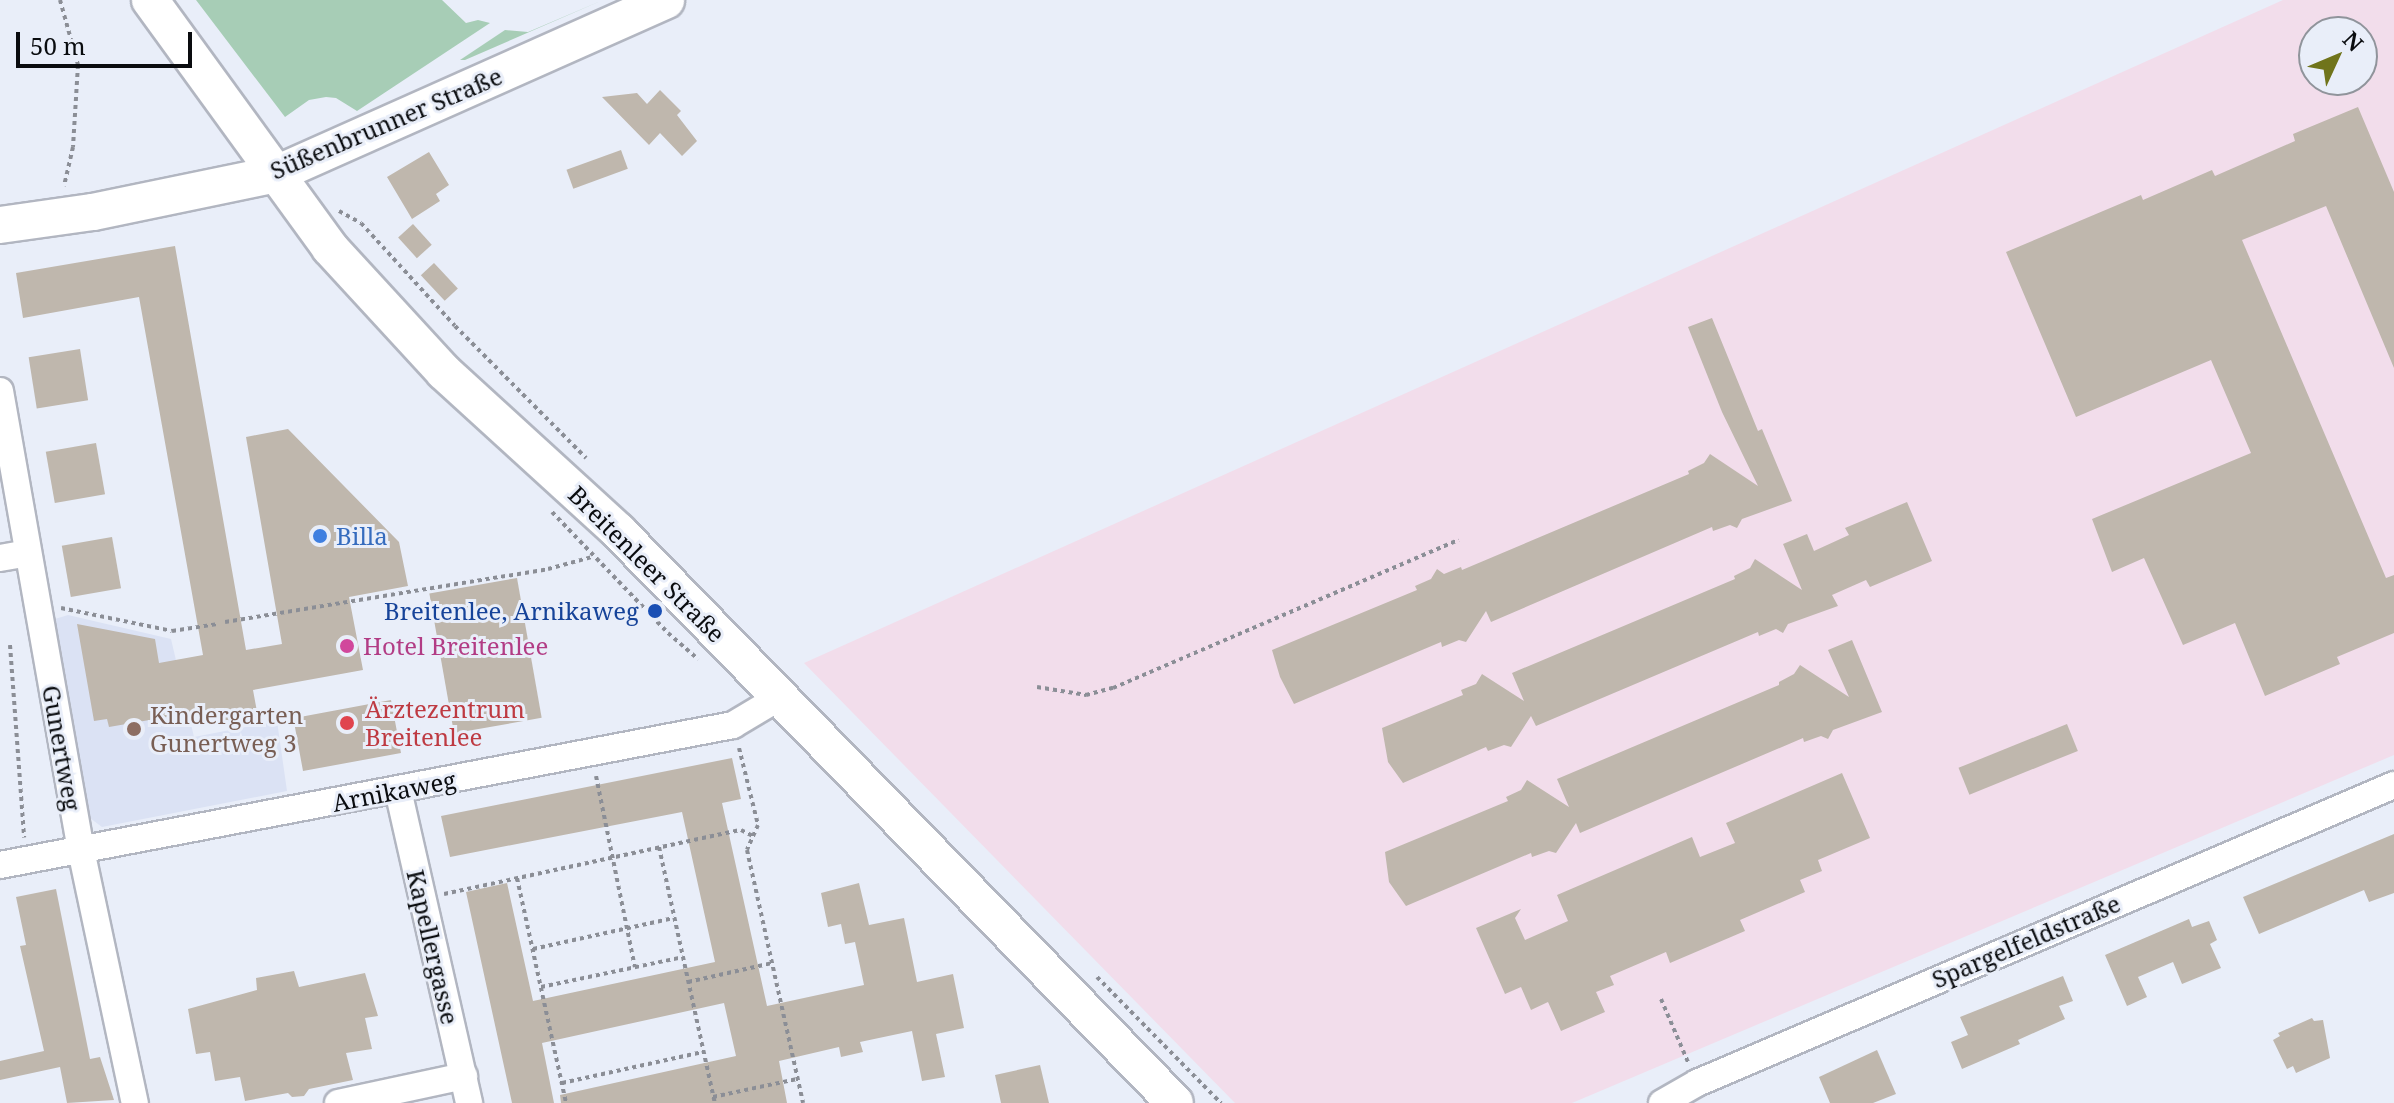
<!DOCTYPE html>
<html>
<head>
<meta charset="utf-8">
<style>
  body { margin:0 }
  #map { position:relative; width:2394px; height:1103px; overflow:hidden; background:#e9eef9; font-family:"Noto Serif",serif }
  div>[style] { position:absolute }
  .commercial>* { inset:0; background:#f2ddeb }
  .built>* { inset:0; background:#dbe2f4 }
  .green>* { inset:0; background:#a7cdb6 }
  .building>* { inset:0; background:#bfb7ad; transform-origin:0 0 }
  .path>* { height:4px; margin-top:-2px; transform-origin:0; background:repeating-linear-gradient(90deg,#8b8e96 0 4px,transparent 0 8px) }
  .roads { filter:drop-shadow(2px 0 #b2b6c1) drop-shadow(-2px 0 #b2b6c1) drop-shadow(0 2px #b2b6c1) drop-shadow(0 -2px #b2b6c1) }
  .street>* { height:26px; margin:-13px; padding:0 13px; transform-origin:13px; border-radius:13px; background:#fff }
  .secondary>* { height:36px; margin:-18px; padding:0 18px; transform-origin:18px; border-radius:18px; background:#fff }
  .dots>* { width:22px; height:22px; translate:-50% -50%; box-sizing:border-box; border:4px solid #e9eef9; border-radius:50% }
  span { translate:-50% -50%; white-space:nowrap; text-align:center; line-height:1.15; -webkit-text-stroke:6px #e9eef9; paint-order:stroke }
  .street-label { font-size:24px; color:#0a0c0f }
  .shop-label { font-size:24px; color:#366cbe }
  .left { translate:0 -50%; text-align:left }
  .transit-label { font-size:24px; color:#164399 }
  .right { translate:-100% -50%; text-align:right }
  .hotel-label { font-size:24px; color:#b23c85 }
  .health-label { font-size:24px; color:#be3a42 }
  .education-label { font-size:24px; color:#785e54 }
  .north { position:absolute; left:2298px; top:16px; width:80px; height:80px; box-sizing:border-box; background:#e9eef9; border:2px solid #90949b; border-radius:50%; rotate:46deg; font-size:22px; font-weight:700; line-height:32px; text-align:center; color:#0a0c0f }
  .north::after { content:''; display:block; margin:auto; width:28px; height:36px; background:#70741b; clip-path:polygon(50% 0,100% 100%,50% 72%,0 100%) }
  .scale { position:absolute; left:16px; top:32px; width:176px; height:36px; box-sizing:border-box; border:4px solid #0a0c0f; border-top:0; padding-left:10px; font-size:24px; line-height:28px; white-space:nowrap; color:#0a0c0f; -webkit-text-stroke:6px #e9eef9; paint-order:stroke }
</style>
</head>
<body>
<div id="map">
  <div class="commercial">
    <i style="clip-path:polygon(evenodd,2283px 0,2394px 0,2394px 755px,1572px 1103px,1235px 1103px,804px 663px,2283px 0,2314px 32px,2362px 32px,2362px 80px,2314px 80px,2314px 32px)"></i>
  </div>
  <div class="built">
    <i style="clip-path:polygon(68px 615px,171px 639px,194px 737px,277px 721px,287px 791px,102px 827px,90px 818px,55px 619px)"></i>
  </div>
  <div class="green">
    <i style="clip-path:polygon(196px 0,442px 0,466px 23px,478px 20px,490px 23px,357px 111px,336px 98px,326px 97px,309px 100px,285px 117px)"></i>
    <i style="clip-path:polygon(603px 0,465px 60px,460px 60px,505px 30px,528px 32px)"></i>
  </div>
  <div class="building">
    <i style="clip-path:polygon(660px 90px,681px 111px,677px 115px,697px 141px,682px 156px,660px 133px,649px 145px,602px 97px,637px 93px,647px 104px)"></i>
    <i style="clip-path:polygon(2358px 107px,2394px 192px,2394px 368px,2326px 206px,2242px 240px,2386px 578px,2394px 575px,2394px 633px,2337px 657px,2340px 664px,2265px 696px,2235px 623px,2183px 645px,2144px 558px,2112px 572px,2092px 519px,2251px 453px,2211px 360px,2076px 417px,2006px 252px,2141px 195px,2143px 200px,2212px 170px,2215px 176px,2295px 141px,2293px 134px)"></i>
    <i style="left:621px;top:150px;width:20px;height:58px;rotate:70deg"></i>
    <i style="clip-path:polygon(429px 152px,449px 185px,436px 194px,440px 201px,412px 219px,387px 177px)"></i>
    <i style="left:413px;top:224px;width:28px;height:20px;rotate:48deg"></i>
    <i style="clip-path:polygon(175px 246px,246px 650px,282px 644px,246px 437px,288px 429px,399px 542px,408px 586px,349px 597px,363px 670px,253px 690px,258px 717px,215px 724px,213px 709px,109px 727px,107px 719px,94px 721px,77px 624px,155px 639px,159px 663px,203px 655px,139px 297px,23px 318px,16px 273px)"></i>
    <i style="left:434px;top:263px;width:35px;height:18px;rotate:47deg"></i>
    <i style="clip-path:polygon(1712px 318px,1758px 431px,1762px 429px,1792px 501px,1742px 519px,1737px 528px,1730px 525px,1713px 531px,1712px 527px,1491px 622px,1486px 611px,1466px 642px,1459px 640px,1442px 647px,1441px 642px,1294px 704px,1280px 677px,1272px 650px,1417px 590px,1415px 586px,1431px 579px,1437px 569px,1444px 574px,1461px 567px,1462px 570px,1689px 474px,1688px 471px,1704px 463px,1710px 454px,1758px 486px,1722px 412px,1688px 327px)"></i>
    <i style="left:80px;top:349px;width:52px;height:52px;rotate:81deg"></i>
    <i style="left:96px;top:443px;width:52px;height:51px;rotate:80deg"></i>
    <i style="clip-path:polygon(1907px 502px,1932px 561px,1870px 587px,1866px 580px,1832px 595px,1838px 606px,1788px 624px,1783px 633px,1776px 629px,1759px 636px,1758px 632px,1536px 726px,1531px 716px,1511px 747px,1504px 745px,1488px 751px,1486px 747px,1403px 783px,1388px 762px,1382px 728px,1463px 695px,1461px 690px,1476px 684px,1482px 674px,1524px 701px,1512px 673px,1735px 579px,1734px 576px,1750px 568px,1755px 559px,1802px 590px,1783px 544px,1807px 534px,1814px 551px,1849px 535px,1845px 528px)"></i>
    <i style="left:112px;top:537px;width:52px;height:51px;rotate:80deg"></i>
    <i style="left:517px;top:578px;width:142px;height:89px;rotate:80deg"></i>
    <i style="clip-path:polygon(1852px 640px,1882px 712px,1833px 730px,1828px 739px,1821px 736px,1804px 742px,1803px 738px,1580px 833px,1576px 823px,1556px 853px,1549px 851px,1532px 857px,1531px 853px,1406px 906px,1389px 882px,1385px 852px,1508px 801px,1506px 797px,1521px 790px,1527px 780px,1569px 807px,1557px 779px,1779px 685px,1779px 682px,1794px 674px,1800px 665px,1849px 697px,1828px 650px)"></i>
    <i style="clip-path:polygon(391px 700px,401px 753px,303px 771px,294px 722px,300px 721px,300px 717px)"></i>
    <i style="left:2067px;top:724px;width:29px;height:117px;rotate:68deg"></i>
    <i style="clip-path:polygon(732px 758px,741px 799px,722px 803px,767px 1006px,864px 985px,855px 942px,845px 944px,841px 924px,828px 927px,821px 893px,859px 883px,869px 925px,904px 918px,917px 982px,953px 974px,964px 1028px,936px 1034px,945px 1077px,922px 1081px,912px 1031px,860px 1042px,863px 1052px,841px 1057px,839px 1047px,779px 1061px,787px 1103px,561px 1103px,560px 1095px,736px 1056px,724px 1003px,542px 1043px,554px 1103px,512px 1103px,466px 892px,507px 883px,533px 1001px,715px 962px,682px 812px,450px 857px,441px 816px)"></i>
    <i style="clip-path:polygon(1842px 773px,1870px 838px,1818px 860px,1822px 871px,1800px 880px,1805px 892px,1740px 920px,1745px 931px,1670px 963px,1666px 952px,1610px 976px,1614px 985px,1596px 992px,1605px 1012px,1561px 1031px,1548px 1002px,1531px 1010px,1521px 987px,1505px 994px,1476px 928px,1521px 909px,1515px 918px,1525px 940px,1568px 921px,1557px 895px,1692px 837px,1700px 857px,1735px 843px,1726px 823px)"></i>
    <i style="clip-path:polygon(2394px 834px,2394px 893px,2369px 902px,2364px 890px,2259px 934px,2243px 897px)"></i>
    <i style="clip-path:polygon(56px 889px,90px 1059px,100px 1057px,114px 1100px,67px 1103px,60px 1067px,0 1080px,0 1061px,44px 1051px,20px 946px,26px 945px,16px 897px)"></i>
    <i style="clip-path:polygon(2189px 919px,2192px 927px,2209px 921px,2217px 940px,2210px 944px,2221px 968px,2182px 984px,2173px 962px,2138px 977px,2147px 997px,2127px 1006px,2105px 955px)"></i>
    <i style="clip-path:polygon(294px 971px,299px 987px,365px 973px,378px 1016px,365px 1018px,372px 1049px,346px 1053px,353px 1080px,309px 1089px,304px 1096px,292px 1097px,288px 1093px,245px 1101px,240px 1077px,215px 1081px,210px 1052px,196px 1054px,188px 1009px,257px 990px,256px 978px)"></i>
    <i style="clip-path:polygon(2063px 976px,2073px 1001px,2059px 1006px,2065px 1019px,2018px 1040px,2020px 1044px,1962px 1069px,1951px 1042px,1968px 1035px,1960px 1017px)"></i>
    <i style="clip-path:polygon(2312px 1018px,2314px 1021px,2323px 1020px,2330px 1058px,2296px 1073px,2293px 1066px,2287px 1069px,2273px 1040px,2280px 1036px,2278px 1033px)"></i>
    <i style="clip-path:polygon(1877px 1050px,1896px 1094px,1873px 1103px,1830px 1103px,1819px 1077px)"></i>
    <i style="clip-path:polygon(1040px 1065px,1049px 1103px,1001px 1103px,995px 1075px)"></i>
  </div>
  <div class="path">
    <i style="left:60px;top:0;width:67px;rotate:74.5deg"></i>
    <i style="left:78px;top:65px;width:82px;rotate:93.5deg"></i>
    <i style="left:73px;top:147px;width:40px;rotate:103deg"></i>
    <i style="left:339px;top:211px;width:25px;rotate:29deg"></i>
    <i style="left:361px;top:223px;width:139px;rotate:47.6deg"></i>
    <i style="left:455px;top:326px;width:186px;rotate:45.2deg"></i>
    <i style="left:552px;top:512px;width:168px;rotate:46.2deg"></i>
    <i style="left:668px;top:633px;width:40px;rotate:41deg"></i>
    <i style="left:61px;top:608px;width:113px;rotate:11.7deg"></i>
    <i style="left:172px;top:631px;width:47px;rotate:-8.7deg"></i>
    <i style="left:225px;top:622px;width:327px;rotate:-9.3deg"></i>
    <i style="left:548px;top:569px;width:46px;rotate:-15.3deg"></i>
    <i style="left:10px;top:645px;width:193px;rotate:85.8deg"></i>
    <i style="left:1037px;top:687px;width:50px;rotate:9.3deg"></i>
    <i style="left:1086px;top:695px;width:28px;rotate:-15deg"></i>
    <i style="left:1113px;top:688px;width:376px;rotate:-23.2deg"></i>
    <i style="left:739px;top:748px;width:79px;rotate:76.1deg"></i>
    <i style="left:758px;top:825px;width:27px;rotate:114deg"></i>
    <i style="left:747px;top:850px;width:259px;rotate:77.5deg"></i>
    <i style="left:596px;top:776px;width:195px;rotate:78.5deg"></i>
    <i style="left:659px;top:847px;width:262px;rotate:77.7deg"></i>
    <i style="left:517px;top:878px;width:230px;rotate:77.7deg"></i>
    <i style="left:444px;top:894px;width:304px;rotate:-12.2deg"></i>
    <i style="left:741px;top:830px;width:13px;rotate:27deg"></i>
    <i style="left:533px;top:949px;width:144px;rotate:-12.4deg"></i>
    <i style="left:1097px;top:977px;width:177px;rotate:45.5deg"></i>
    <i style="left:688px;top:982px;width:86px;rotate:-12.7deg"></i>
    <i style="left:541px;top:987px;width:145px;rotate:-11.9deg"></i>
    <i style="left:1661px;top:999px;width:69px;rotate:66.8deg"></i>
    <i style="left:562px;top:1083px;width:144px;rotate:-12.4deg"></i>
    <i style="left:713px;top:1097px;width:86px;rotate:-12.1deg"></i>
  </div>
  <div class="roads">
    <div class="street">
      <i style="left:0;top:391px;width:466px;rotate:80deg"></i>
      <i style="left:81px;top:850px;width:259px;rotate:78deg"></i>
      <i style="left:0;top:558px;width:28px;rotate:-10deg"></i>
      <i style="left:398px;top:790px;width:321px;rotate:77.2deg"></i>
      <i style="left:0;top:865px;width:746px;rotate:-10.81deg"></i>
      <i style="left:733px;top:725px;width:55px;rotate:-30.8deg"></i>
      <i style="left:338px;top:1103px;width:129px;rotate:-12.1deg"></i>
      <i style="left:1662px;top:1103px;width:40px;rotate:-29.7deg"></i>
      <i style="left:1697px;top:1083px;width:758px;rotate:-23.15deg"></i>
    </div>
    <div class="secondary">
      <i style="left:150px;top:0;width:306px;rotate:54deg"></i>
      <i style="left:330px;top:248px;width:168px;rotate:47.4deg"></i>
      <i style="left:444px;top:372px;width:236px;rotate:42.4deg"></i>
      <i style="left:618px;top:531px;width:798px;rotate:45.76deg"></i>
      <i style="left:0;top:225px;width:94px;rotate:-8deg"></i>
      <i style="left:93px;top:212px;width:187px;rotate:-11.7deg"></i>
      <i style="left:276px;top:174px;width:427px;rotate:-24deg"></i>
    </div>
  </div>
  <div class="dots">
    <i style="left:320px;top:536px;background:#3f7fe0"></i>
    <i style="left:655px;top:611px;background:#1a4fb4"></i>
    <i style="left:347px;top:646px;background:#d1479c"></i>
    <i style="left:347px;top:723px;background:#e0444e"></i>
    <i style="left:134px;top:729px;background:#8d6e63"></i>
  </div>
  <div class="street-label">
    <span style="left:386px;top:123px;rotate:-23deg">Süßenbrunner Straße</span>
    <span style="left:647px;top:564px;rotate:45deg">Breitenleer Straße</span>
    <span style="left:62px;top:748px;rotate:80deg">Gunertweg</span>
    <span style="left:394px;top:791px;rotate:-11deg">Arnikaweg</span>
    <span style="left:2026px;top:941px;rotate:-23deg">Spargelfeldstraße</span>
    <span style="left:433px;top:947px;rotate:77deg">Kapellergasse</span>
  </div>
  <div class="shop-label">
    <span class="left" style="left:336px;top:536px">Billa</span>
  </div>
  <div class="transit-label">
    <span class="right" style="left:639px;top:611px">Breitenlee, Arnikaweg</span>
  </div>
  <div class="hotel-label">
    <span class="left" style="left:363px;top:646px">Hotel Breitenlee</span>
  </div>
  <div class="health-label">
    <span class="left" style="left:365px;top:723px">Ärztezentrum<br>Breitenlee</span>
  </div>
  <div class="education-label">
    <span class="left" style="left:150px;top:729px">Kindergarten<br>Gunertweg 3</span>
  </div>
  <div class="north">N</div>
  <div class="scale">50 m</div>
</div>
</body>
</html>
